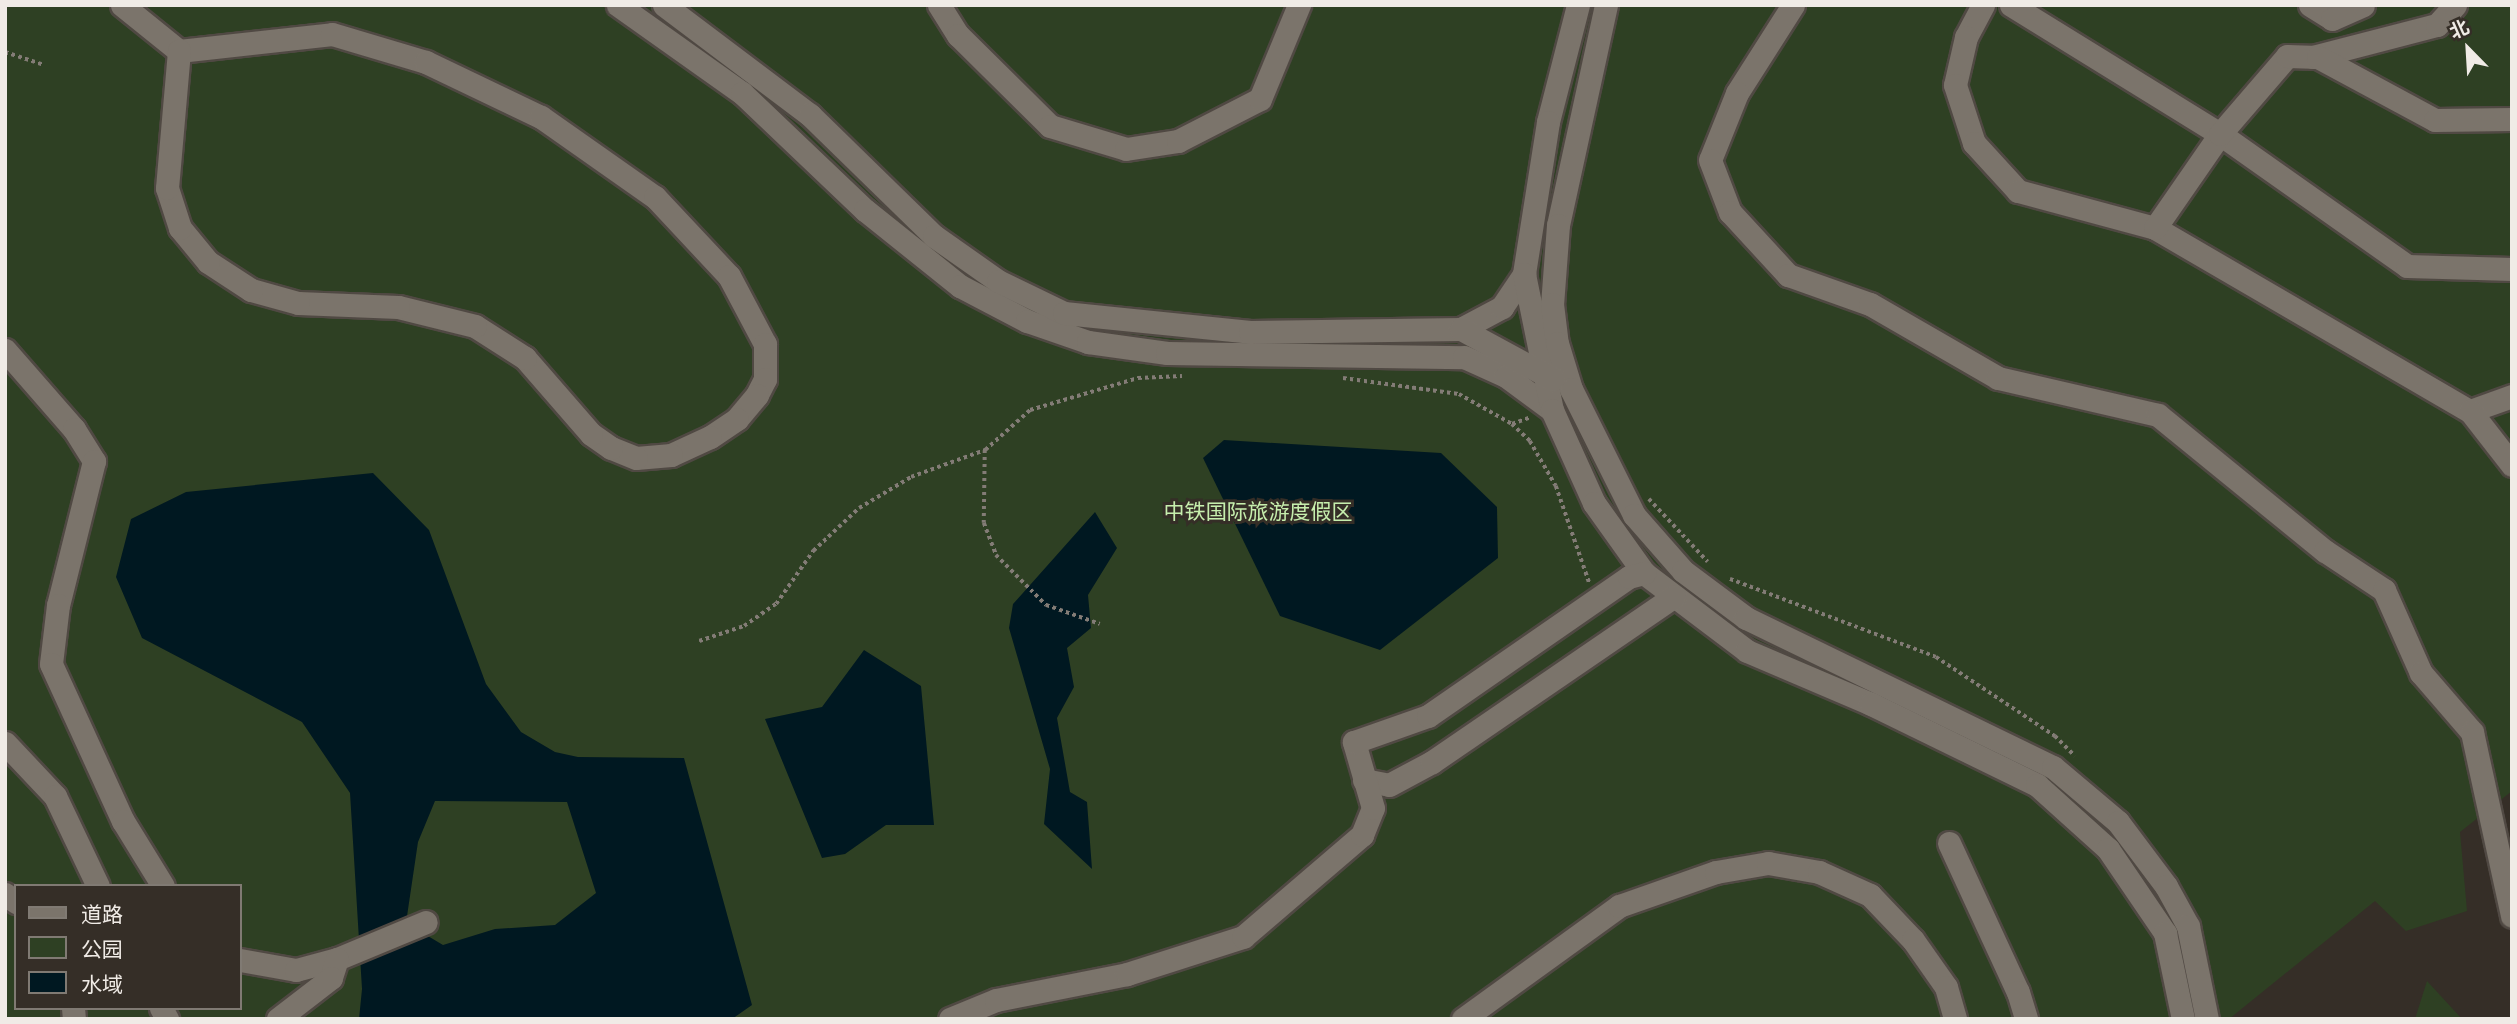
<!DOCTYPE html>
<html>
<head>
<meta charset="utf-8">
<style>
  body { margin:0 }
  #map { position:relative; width:2517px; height:1024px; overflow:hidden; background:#352e27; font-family:Helvetica,"Noto Sans SC",sans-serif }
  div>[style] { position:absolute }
  .green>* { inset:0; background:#2e4023 }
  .water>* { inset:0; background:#001821 }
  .path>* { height:3.5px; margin-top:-1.75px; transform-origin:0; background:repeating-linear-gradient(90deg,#837c76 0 3.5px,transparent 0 7px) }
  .roads { filter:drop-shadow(2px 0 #504943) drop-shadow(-2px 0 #504943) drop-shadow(0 2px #504943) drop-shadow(0 -2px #504943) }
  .minor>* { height:23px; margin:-11.5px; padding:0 11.5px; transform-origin:11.5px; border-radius:11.5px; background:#7b746b }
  span { translate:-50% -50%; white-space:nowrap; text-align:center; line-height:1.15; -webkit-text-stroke:6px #352e27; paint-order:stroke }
  .park-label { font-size:21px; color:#c6eead }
  .frame { position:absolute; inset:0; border:7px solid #f0ebe6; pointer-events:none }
  .legend { position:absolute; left:14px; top:884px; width:228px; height:126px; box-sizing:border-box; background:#352e27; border:2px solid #807a73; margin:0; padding:9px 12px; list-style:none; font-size:21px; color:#f0ebe6 }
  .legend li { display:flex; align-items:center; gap:14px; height:35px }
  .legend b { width:35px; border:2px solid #807a73 }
  .north { position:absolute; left:2433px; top:14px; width:70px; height:70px; -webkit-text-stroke:5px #352e27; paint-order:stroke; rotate:336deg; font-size:19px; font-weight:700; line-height:28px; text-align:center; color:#f0ebe6 }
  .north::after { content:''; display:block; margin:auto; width:24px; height:32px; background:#f0ebe6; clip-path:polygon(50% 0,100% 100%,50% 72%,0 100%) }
</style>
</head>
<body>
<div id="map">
  <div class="green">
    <i style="clip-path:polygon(evenodd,5px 5px,2512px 5px,2512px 791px,2460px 832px,2467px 911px,2406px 931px,2375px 901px,2229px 1019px,5px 1019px,5px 5px,16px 886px,240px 886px,240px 1008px,16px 1008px,16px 886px)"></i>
    <i style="clip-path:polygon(2427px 981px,2462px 1019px,2415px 1019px)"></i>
  </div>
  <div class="water">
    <i style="clip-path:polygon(1224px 440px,1441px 453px,1497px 507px,1498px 558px,1380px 650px,1280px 616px,1203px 458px)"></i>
    <i style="clip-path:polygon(evenodd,373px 473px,429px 530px,486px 684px,521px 732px,555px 752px,578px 757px,684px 758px,752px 1005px,732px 1019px,359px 1019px,362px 989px,350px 793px,302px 722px,142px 638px,116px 577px,131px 519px,186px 492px,373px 473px,435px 801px,567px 802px,596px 893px,555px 925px,495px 929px,443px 945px,406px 923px,418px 842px,435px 801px)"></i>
    <i style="clip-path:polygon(1095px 512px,1117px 548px,1088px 595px,1091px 628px,1067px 648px,1074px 687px,1057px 718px,1070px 792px,1087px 802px,1092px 869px,1044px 824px,1050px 769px,1009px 628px,1013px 604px)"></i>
    <i style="clip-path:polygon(864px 650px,921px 686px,934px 825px,886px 825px,845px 854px,822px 858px,765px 719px,822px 707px)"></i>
  </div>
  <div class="path">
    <i style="left:5px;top:52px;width:41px;rotate:18.4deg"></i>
    <i style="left:1343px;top:378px;width:117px;rotate:7.9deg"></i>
    <i style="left:1459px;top:394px;width:61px;rotate:29.5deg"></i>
    <i style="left:1512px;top:424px;width:25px;rotate:43deg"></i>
    <i style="left:1530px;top:441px;width:52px;rotate:60deg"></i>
    <i style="left:1556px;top:486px;width:102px;rotate:71deg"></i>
    <i style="left:1512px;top:424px;width:20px;rotate:-20deg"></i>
    <i style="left:985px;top:450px;width:73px;rotate:90.8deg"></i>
    <i style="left:984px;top:523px;width:34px;rotate:69deg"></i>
    <i style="left:996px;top:555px;width:71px;rotate:45deg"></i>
    <i style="left:1046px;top:605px;width:57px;rotate:19.4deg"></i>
    <i style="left:1649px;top:499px;width:86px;rotate:46.9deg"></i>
    <i style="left:1730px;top:579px;width:220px;rotate:20.7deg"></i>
    <i style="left:1936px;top:657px;width:143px;rotate:33.6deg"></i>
    <i style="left:2055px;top:736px;width:28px;rotate:45deg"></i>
    <i style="left:699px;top:641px;width:47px;rotate:-18.4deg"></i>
    <i style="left:744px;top:626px;width:39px;rotate:-35deg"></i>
    <i style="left:776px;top:604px;width:65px;rotate:-55.1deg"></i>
    <i style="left:813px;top:551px;width:63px;rotate:-43.1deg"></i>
    <i style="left:859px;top:508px;width:61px;rotate:-30.8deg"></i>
    <i style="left:911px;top:477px;width:79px;rotate:-20deg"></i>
    <i style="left:985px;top:450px;width:60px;rotate:-41.6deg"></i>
    <i style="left:1030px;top:410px;width:113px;rotate:-16.5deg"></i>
    <i style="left:1138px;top:378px;width:44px;rotate:-2.6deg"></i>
  </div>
  <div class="roads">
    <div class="minor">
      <i style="left:122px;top:5px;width:73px;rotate:38.9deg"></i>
      <i style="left:179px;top:51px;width:154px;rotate:-6.3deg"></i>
      <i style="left:332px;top:34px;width:98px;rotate:16.6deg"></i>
      <i style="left:426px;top:62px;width:127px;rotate:25.6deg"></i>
      <i style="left:541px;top:117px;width:139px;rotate:35.1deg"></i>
      <i style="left:655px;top:197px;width:108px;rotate:46.9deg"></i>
      <i style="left:729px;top:276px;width:77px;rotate:62.1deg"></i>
      <i style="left:765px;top:344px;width:35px;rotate:90deg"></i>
      <i style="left:765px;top:379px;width:18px;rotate:117deg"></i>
      <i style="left:757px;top:395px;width:31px;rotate:130deg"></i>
      <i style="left:737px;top:419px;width:32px;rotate:146deg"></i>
      <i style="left:710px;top:437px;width:43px;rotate:155.2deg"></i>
      <i style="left:671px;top:455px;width:35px;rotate:175deg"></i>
      <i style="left:636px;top:458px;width:27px;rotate:-158deg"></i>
      <i style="left:611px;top:448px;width:24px;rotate:-145deg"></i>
      <i style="left:591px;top:434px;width:101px;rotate:-131deg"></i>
      <i style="left:525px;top:358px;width:59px;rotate:-147.4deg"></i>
      <i style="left:475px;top:326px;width:79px;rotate:-166.1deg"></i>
      <i style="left:398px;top:307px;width:100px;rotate:-177.7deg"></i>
      <i style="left:298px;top:303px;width:49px;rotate:-164.5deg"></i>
      <i style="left:251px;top:290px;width:51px;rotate:-146.9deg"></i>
      <i style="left:208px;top:262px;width:44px;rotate:-129.5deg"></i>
      <i style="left:180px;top:228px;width:42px;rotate:-108deg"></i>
      <i style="left:167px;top:188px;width:138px;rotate:-85deg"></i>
      <i style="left:618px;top:5px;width:152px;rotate:35.4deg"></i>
      <i style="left:742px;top:93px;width:170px;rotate:43.6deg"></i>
      <i style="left:865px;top:210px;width:122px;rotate:38.7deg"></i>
      <i style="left:960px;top:286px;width:76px;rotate:27.6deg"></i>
      <i style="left:1027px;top:321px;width:65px;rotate:19deg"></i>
      <i style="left:1088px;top:342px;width:80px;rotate:7.9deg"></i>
      <i style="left:1167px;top:353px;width:297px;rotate:0.8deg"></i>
      <i style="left:1464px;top:357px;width:46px;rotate:24.3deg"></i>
      <i style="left:1506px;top:376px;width:57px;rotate:36.5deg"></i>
      <i style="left:664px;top:5px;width:183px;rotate:37deg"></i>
      <i style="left:810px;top:115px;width:173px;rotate:44.3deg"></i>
      <i style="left:934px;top:236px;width:78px;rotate:35.1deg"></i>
      <i style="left:998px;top:281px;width:73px;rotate:25.9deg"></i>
      <i style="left:1064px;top:313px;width:187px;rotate:5.8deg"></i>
      <i style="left:1250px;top:332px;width:211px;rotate:-0.8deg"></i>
      <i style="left:1461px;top:329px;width:47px;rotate:-28.2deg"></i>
      <i style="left:1502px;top:307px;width:40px;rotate:-56deg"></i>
      <i style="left:939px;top:5px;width:36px;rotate:58deg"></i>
      <i style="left:958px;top:35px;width:129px;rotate:44.7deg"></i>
      <i style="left:1050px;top:126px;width:79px;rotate:16.8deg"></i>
      <i style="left:1126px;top:149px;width:53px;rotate:-8.7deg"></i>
      <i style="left:1178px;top:141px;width:92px;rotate:-27.1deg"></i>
      <i style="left:1260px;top:99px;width:102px;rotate:-67.5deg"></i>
      <i style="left:1578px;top:5px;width:121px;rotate:104.4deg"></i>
      <i style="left:1548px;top:122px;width:154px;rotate:99deg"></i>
      <i style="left:1524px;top:274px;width:139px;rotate:78.4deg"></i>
      <i style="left:1552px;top:410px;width:102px;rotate:65.7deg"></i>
      <i style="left:1594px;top:503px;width:86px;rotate:54.5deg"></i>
      <i style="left:1644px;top:573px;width:129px;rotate:37.1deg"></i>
      <i style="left:1747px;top:651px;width:135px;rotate:23.1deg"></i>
      <i style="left:1871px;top:704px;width:185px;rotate:26deg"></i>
      <i style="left:2037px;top:785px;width:96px;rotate:42deg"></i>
      <i style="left:2108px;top:849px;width:102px;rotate:55.8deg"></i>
      <i style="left:2165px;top:933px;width:88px;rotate:78.2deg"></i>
      <i style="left:1606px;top:5px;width:225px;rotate:102.3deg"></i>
      <i style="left:1558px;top:225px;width:79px;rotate:94.3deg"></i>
      <i style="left:1552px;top:304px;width:39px;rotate:83deg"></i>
      <i style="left:1557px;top:343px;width:48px;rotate:73.1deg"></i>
      <i style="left:1571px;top:389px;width:141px;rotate:63.4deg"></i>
      <i style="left:1634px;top:515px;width:74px;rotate:48.8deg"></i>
      <i style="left:1683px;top:571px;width:79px;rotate:36.7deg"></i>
      <i style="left:1746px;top:618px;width:341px;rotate:25.9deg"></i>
      <i style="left:2053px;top:767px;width:85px;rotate:40.2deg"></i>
      <i style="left:2118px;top:822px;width:80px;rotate:53.1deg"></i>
      <i style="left:2166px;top:886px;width:46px;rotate:61.2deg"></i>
      <i style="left:2188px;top:926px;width:95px;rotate:78.5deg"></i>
      <i style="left:1793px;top:5px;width:104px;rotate:122.5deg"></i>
      <i style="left:1737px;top:93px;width:72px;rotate:111.9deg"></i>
      <i style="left:1710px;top:160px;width:56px;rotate:69deg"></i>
      <i style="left:1730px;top:212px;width:86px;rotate:47.4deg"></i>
      <i style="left:1788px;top:275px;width:87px;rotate:19.5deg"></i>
      <i style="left:1870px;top:304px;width:148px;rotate:30deg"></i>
      <i style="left:1998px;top:378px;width:164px;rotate:13deg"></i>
      <i style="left:2158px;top:415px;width:215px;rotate:39.2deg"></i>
      <i style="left:2325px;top:551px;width:71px;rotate:33.5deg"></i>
      <i style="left:2384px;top:590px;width:91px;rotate:66deg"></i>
      <i style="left:2421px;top:673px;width:78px;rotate:49.2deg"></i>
      <i style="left:2472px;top:732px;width:188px;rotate:77.7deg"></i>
      <i style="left:1983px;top:5px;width:36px;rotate:118deg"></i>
      <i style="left:1966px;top:37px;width:49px;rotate:102.9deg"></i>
      <i style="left:1955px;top:85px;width:61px;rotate:71.9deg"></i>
      <i style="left:1974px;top:143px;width:65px;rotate:47.5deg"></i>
      <i style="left:2018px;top:191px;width:142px;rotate:15.1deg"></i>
      <i style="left:2155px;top:228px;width:364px;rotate:30.2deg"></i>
      <i style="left:2470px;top:411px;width:45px;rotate:-19.7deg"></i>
      <i style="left:2011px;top:5px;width:246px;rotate:31.7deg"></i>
      <i style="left:2220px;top:134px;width:229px;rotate:35.2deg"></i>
      <i style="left:2407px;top:266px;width:105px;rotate:1.6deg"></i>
      <i style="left:2310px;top:5px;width:26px;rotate:32deg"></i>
      <i style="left:2332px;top:19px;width:34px;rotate:-24deg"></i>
      <i style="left:2313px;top:57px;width:128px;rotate:-14.5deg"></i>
      <i style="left:2437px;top:25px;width:27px;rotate:-48deg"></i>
      <i style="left:2155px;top:228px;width:114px;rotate:-55.3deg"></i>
      <i style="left:2220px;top:134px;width:103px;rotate:-49.3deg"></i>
      <i style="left:2287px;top:56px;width:31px;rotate:2deg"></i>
      <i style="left:2318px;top:57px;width:133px;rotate:28.3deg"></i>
      <i style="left:2435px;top:120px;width:77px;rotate:-0.7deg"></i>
      <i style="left:1461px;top:329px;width:105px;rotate:28.5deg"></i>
      <i style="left:5px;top:350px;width:105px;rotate:48.9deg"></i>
      <i style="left:74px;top:429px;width:38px;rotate:58deg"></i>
      <i style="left:94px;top:461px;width:148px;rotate:104deg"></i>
      <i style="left:58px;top:605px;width:59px;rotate:96.8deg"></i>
      <i style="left:51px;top:664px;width:173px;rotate:65.4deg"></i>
      <i style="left:123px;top:821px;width:76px;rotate:58.4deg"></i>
      <i style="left:2470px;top:411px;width:68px;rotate:52.1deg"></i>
      <i style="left:5px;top:743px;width:73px;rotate:46.7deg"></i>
      <i style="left:55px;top:796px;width:100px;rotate:64.5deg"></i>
      <i style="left:1364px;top:780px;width:25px;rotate:11deg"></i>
      <i style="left:1389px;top:785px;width:49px;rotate:-28.1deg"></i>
      <i style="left:1432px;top:762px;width:293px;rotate:-34.4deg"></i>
      <i style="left:1949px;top:843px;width:164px;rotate:65.2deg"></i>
      <i style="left:2018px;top:992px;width:28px;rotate:73deg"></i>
      <i style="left:5px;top:894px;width:14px;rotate:36deg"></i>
      <i style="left:337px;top:959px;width:96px;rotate:-22.6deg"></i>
      <i style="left:240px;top:960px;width:57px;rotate:10.1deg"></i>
      <i style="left:296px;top:970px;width:42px;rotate:-15deg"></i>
      <i style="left:337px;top:959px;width:20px;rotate:108deg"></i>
      <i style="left:331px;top:978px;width:67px;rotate:142.3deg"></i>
      <i style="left:73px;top:1008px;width:11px;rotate:85deg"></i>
      <i style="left:161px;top:1008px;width:13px;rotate:61deg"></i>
      <i style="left:950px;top:1019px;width:50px;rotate:-22.4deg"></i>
      <i style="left:996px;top:1000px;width:134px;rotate:-11.2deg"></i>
      <i style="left:1127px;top:974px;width:122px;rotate:-17.7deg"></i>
      <i style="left:1243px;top:937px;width:157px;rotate:-40.6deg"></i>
      <i style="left:1362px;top:835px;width:29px;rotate:-68deg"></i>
      <i style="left:1373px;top:808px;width:69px;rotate:-106.1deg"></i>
      <i style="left:1354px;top:742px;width:78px;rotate:-19.4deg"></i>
      <i style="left:1428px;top:716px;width:244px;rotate:-34.7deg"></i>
      <i style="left:1629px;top:577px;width:16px;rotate:-15deg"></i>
      <i style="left:1463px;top:1019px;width:193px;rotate:-35.9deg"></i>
      <i style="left:1619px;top:906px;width:103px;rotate:-19.3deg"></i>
      <i style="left:1716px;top:872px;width:53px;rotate:-9.8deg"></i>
      <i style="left:1768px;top:863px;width:52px;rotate:10deg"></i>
      <i style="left:1819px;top:872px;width:56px;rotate:24.3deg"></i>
      <i style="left:1870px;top:895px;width:62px;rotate:46.3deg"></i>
      <i style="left:1913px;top:940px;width:57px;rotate:54.9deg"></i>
      <i style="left:1946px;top:987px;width:33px;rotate:74deg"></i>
    </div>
  </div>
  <div class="park-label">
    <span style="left:1258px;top:512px">中铁国际旅游度假区</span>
  </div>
  <div class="frame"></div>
  <ul class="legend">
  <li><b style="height:9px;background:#7b746b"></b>道路</li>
  <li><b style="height:19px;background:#2e4023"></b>公园</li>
  <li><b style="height:19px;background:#001821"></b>水域</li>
  </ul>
  <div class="north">北</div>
</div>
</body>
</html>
